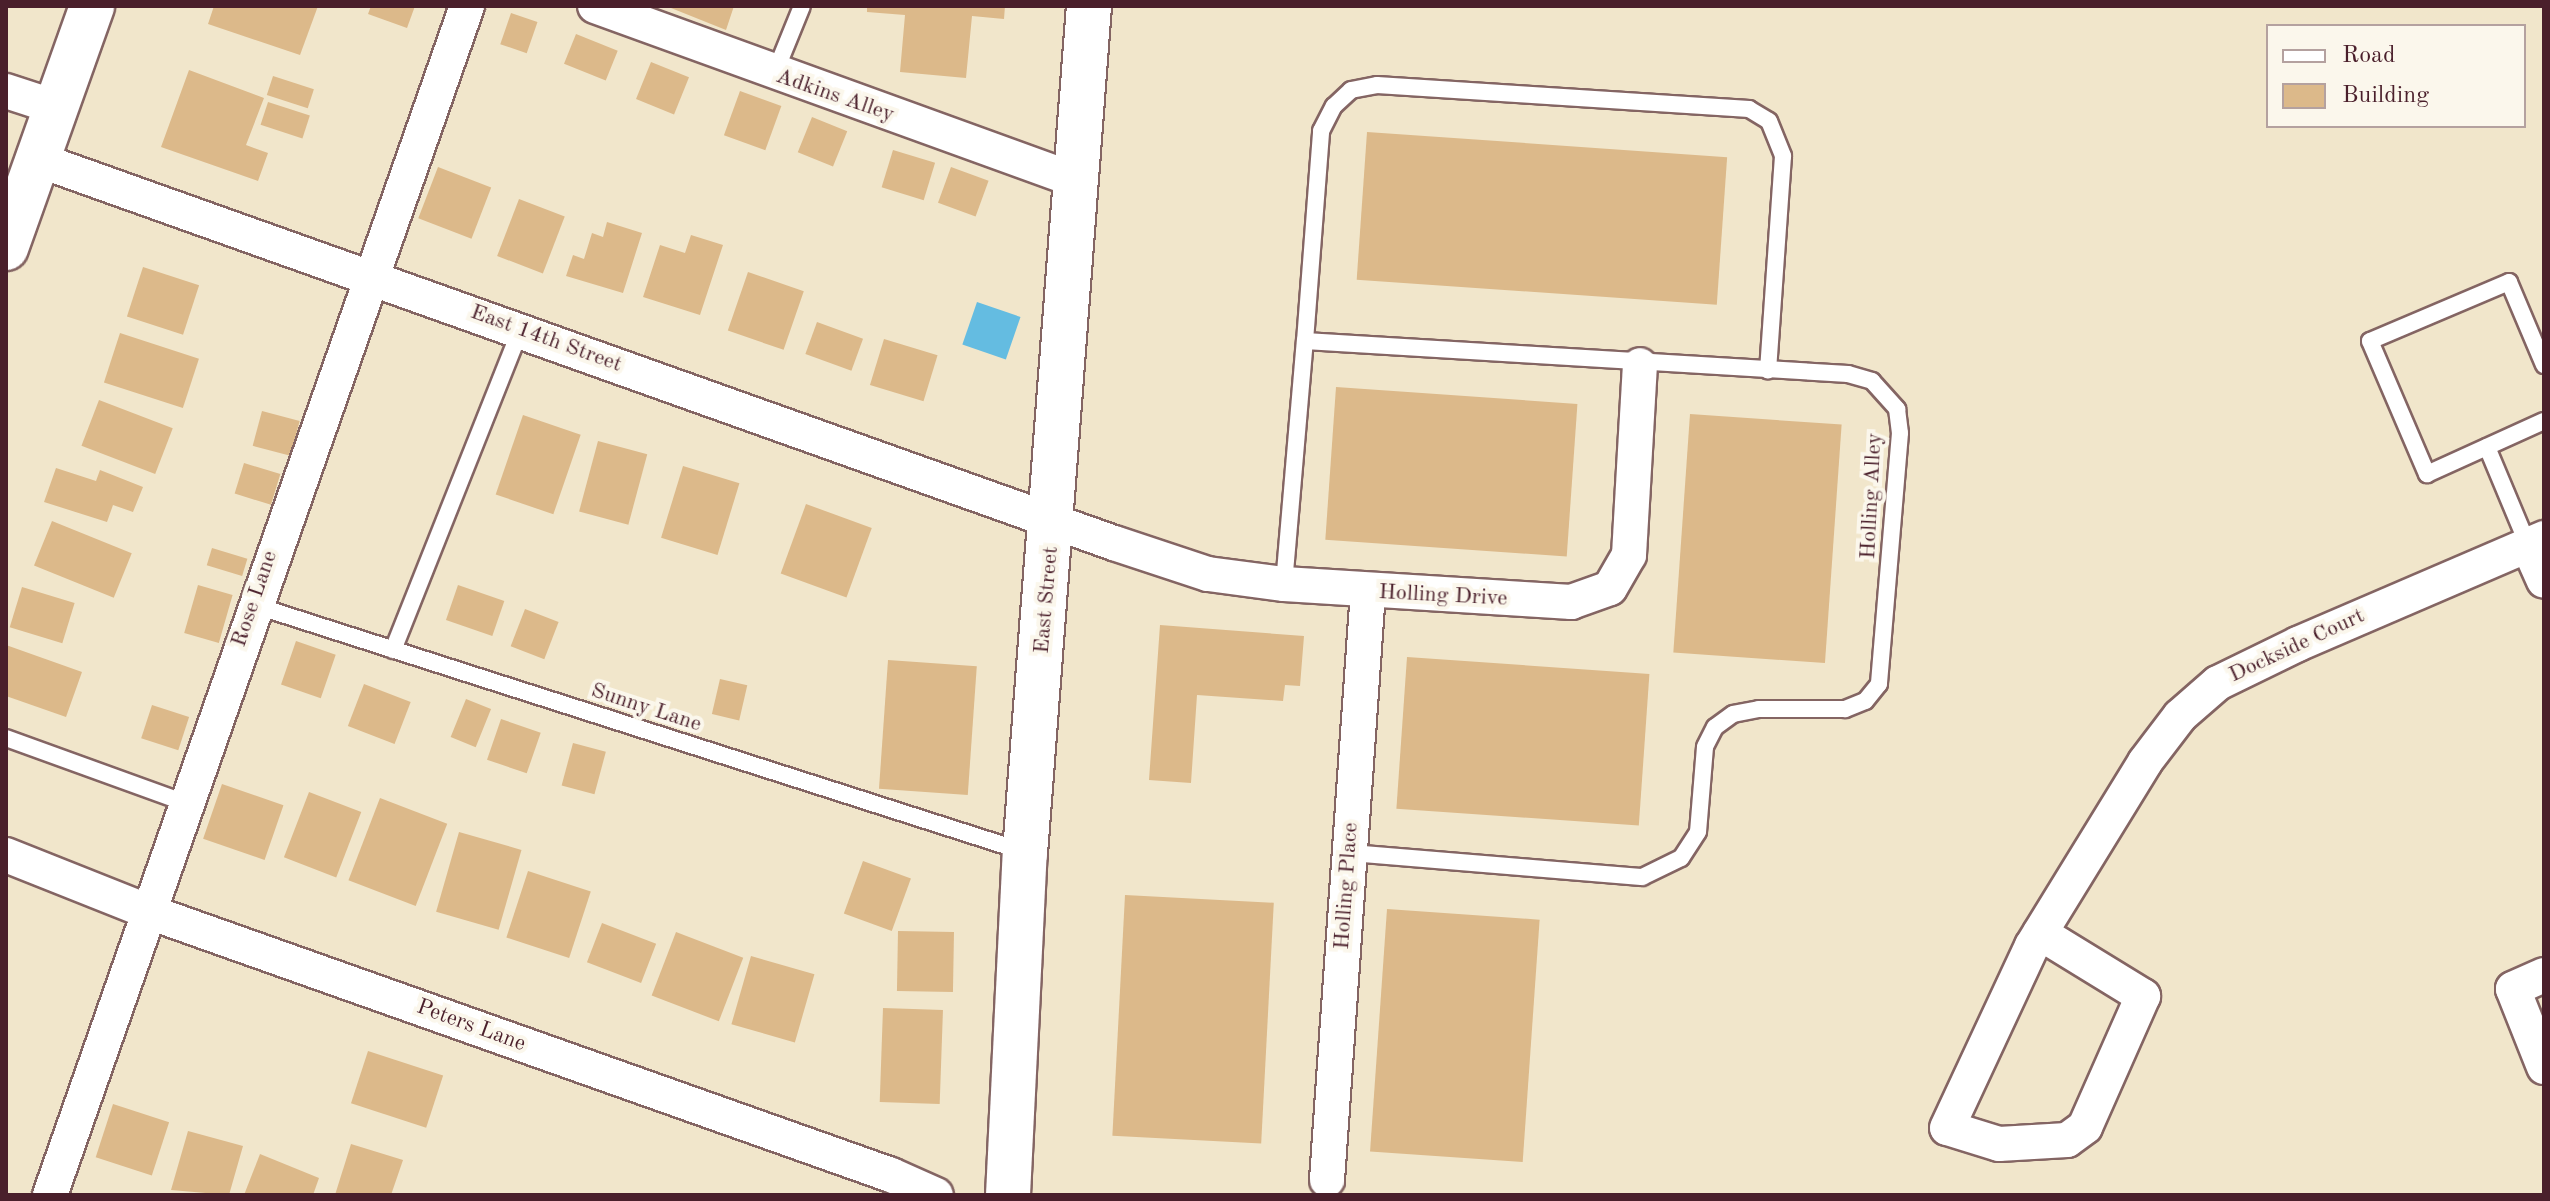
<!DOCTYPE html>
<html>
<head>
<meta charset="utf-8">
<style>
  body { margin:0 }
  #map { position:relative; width:2550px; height:1201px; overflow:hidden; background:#f1e6cb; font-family:"Old Standard TT",serif }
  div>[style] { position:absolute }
  .water>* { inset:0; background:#64bce1; transform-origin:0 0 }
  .building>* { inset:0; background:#dcb98a; transform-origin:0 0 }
  .roads { filter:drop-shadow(2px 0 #846563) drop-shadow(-2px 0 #846563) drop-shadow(0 2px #846563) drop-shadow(0 -2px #846563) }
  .service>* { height:16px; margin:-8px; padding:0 8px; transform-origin:8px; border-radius:8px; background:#fff }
  .minor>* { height:34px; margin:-17px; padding:0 17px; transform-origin:17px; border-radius:17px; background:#fff }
  .secondary>* { height:44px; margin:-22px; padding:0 22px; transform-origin:22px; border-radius:22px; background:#fff }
  .primary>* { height:44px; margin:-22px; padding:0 22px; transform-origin:22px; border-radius:22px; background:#fff }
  span { translate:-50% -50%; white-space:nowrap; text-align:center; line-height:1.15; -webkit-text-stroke:8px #fbf7ec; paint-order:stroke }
  .street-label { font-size:22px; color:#4a1f2b }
  .frame { position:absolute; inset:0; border:8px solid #4a1f2b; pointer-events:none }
  .legend { position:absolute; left:2266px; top:24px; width:260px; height:104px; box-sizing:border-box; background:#fbf7ec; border:2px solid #b4a19f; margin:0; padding:10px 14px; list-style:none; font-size:24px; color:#4a1f2b }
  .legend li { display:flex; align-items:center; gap:16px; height:40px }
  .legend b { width:40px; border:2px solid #b4a19f }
</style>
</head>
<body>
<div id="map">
  <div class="water">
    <i style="left:977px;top:302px;width:46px;height:45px;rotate:19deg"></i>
  </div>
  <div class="building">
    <i style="clip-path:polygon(214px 6px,318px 6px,300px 55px,208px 24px)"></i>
    <i style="clip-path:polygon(371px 6px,415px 6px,407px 28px,368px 14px)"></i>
    <i style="clip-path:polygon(666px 6px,734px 6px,726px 30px)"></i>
    <i style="clip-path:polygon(867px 6px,1005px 6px,1004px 19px,972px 16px,966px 78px,900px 72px,905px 15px,867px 12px)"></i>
    <i style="left:511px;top:13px;width:28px;height:33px;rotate:19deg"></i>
    <i style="left:576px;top:34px;width:45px;height:32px;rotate:22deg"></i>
    <i style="left:651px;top:62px;width:41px;height:40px;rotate:22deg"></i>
    <i style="clip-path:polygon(189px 70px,264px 98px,246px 145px,268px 153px,258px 181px,161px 147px)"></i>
    <i style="left:273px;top:76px;width:43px;height:20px;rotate:18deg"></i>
    <i style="left:740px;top:91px;width:44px;height:47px;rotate:20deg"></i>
    <i style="left:268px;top:102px;width:44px;height:24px;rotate:18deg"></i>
    <i style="left:812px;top:117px;width:38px;height:38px;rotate:22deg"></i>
    <i style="left:1367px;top:132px;width:361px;height:148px;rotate:4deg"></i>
    <i style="left:893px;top:150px;width:44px;height:39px;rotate:17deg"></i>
    <i style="left:438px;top:167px;width:57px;height:55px;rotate:21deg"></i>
    <i style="left:951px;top:167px;width:40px;height:38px;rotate:20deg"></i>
    <i style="left:519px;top:199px;width:49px;height:61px;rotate:21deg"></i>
    <i style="clip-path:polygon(607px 222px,642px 233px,623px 293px,566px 276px,573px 255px,584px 259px,592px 233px,603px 237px)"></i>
    <i style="clip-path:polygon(691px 235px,723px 245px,700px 315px,643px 297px,660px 245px,685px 253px)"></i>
    <i style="left:143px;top:267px;width:59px;height:52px;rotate:18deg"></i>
    <i style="left:748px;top:272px;width:59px;height:62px;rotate:19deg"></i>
    <i style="left:817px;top:322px;width:49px;height:34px;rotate:20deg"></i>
    <i style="left:120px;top:333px;width:83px;height:52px;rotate:18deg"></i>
    <i style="left:884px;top:339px;width:56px;height:48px;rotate:17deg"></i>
    <i style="left:1336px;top:387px;width:242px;height:153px;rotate:4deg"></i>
    <i style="left:99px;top:400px;width:79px;height:49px;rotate:21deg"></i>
    <i style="left:262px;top:411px;width:39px;height:36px;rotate:15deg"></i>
    <i style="left:1690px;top:414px;width:152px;height:239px;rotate:4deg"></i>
    <i style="left:523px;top:415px;width:61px;height:84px;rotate:19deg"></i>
    <i style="left:598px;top:441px;width:51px;height:73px;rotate:15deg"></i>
    <i style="left:244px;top:463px;width:38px;height:32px;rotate:17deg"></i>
    <i style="left:683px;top:466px;width:59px;height:75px;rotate:17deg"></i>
    <i style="clip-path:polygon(56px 468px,96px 481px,100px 470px,143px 487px,133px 512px,113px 505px,107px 522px,44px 502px)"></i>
    <i style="left:806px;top:504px;width:70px;height:74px;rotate:20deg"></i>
    <i style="left:52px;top:521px;width:86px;height:48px;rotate:22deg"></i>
    <i style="left:212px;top:548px;width:37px;height:18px;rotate:17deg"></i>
    <i style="left:198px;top:585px;width:36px;height:50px;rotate:16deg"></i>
    <i style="left:458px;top:585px;width:49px;height:37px;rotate:19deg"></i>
    <i style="left:22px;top:587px;width:55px;height:42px;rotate:17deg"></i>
    <i style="left:525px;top:609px;width:36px;height:40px;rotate:21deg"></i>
    <i style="clip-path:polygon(1160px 625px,1304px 636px,1300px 686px,1285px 685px,1283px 701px,1197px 695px,1191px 783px,1149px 780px)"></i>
    <i style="left:296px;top:641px;width:42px;height:46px;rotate:19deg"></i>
    <i style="clip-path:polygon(6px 645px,82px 672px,66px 717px,6px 696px)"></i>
    <i style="left:1407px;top:657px;width:243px;height:152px;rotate:4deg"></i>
    <i style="left:888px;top:660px;width:89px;height:129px;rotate:4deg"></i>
    <i style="left:720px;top:679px;width:28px;height:36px;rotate:13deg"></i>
    <i style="left:364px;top:684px;width:50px;height:45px;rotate:21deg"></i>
    <i style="left:466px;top:699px;width:27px;height:41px;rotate:22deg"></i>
    <i style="left:152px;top:705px;width:39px;height:35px;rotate:18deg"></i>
    <i style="left:501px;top:719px;width:42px;height:43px;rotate:19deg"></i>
    <i style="left:573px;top:743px;width:34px;height:44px;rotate:15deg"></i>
    <i style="left:222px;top:784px;width:65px;height:58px;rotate:19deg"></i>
    <i style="left:309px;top:792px;width:56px;height:70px;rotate:21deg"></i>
    <i style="left:380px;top:798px;width:72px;height:88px;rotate:21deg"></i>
    <i style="left:459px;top:832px;width:65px;height:83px;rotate:16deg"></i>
    <i style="left:863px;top:861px;width:51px;height:56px;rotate:20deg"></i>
    <i style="left:528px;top:871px;width:66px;height:70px;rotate:18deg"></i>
    <i style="left:1125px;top:895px;width:149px;height:241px;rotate:3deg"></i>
    <i style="left:1387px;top:909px;width:153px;height:243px;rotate:4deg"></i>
    <i style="left:602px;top:923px;width:58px;height:42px;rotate:21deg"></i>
    <i style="left:898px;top:931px;width:56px;height:60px;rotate:1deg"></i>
    <i style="left:676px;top:932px;width:72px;height:68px;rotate:21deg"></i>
    <i style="left:751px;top:956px;width:66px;height:71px;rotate:16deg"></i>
    <i style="left:883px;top:1008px;width:60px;height:94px;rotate:2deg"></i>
    <i style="left:368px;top:1051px;width:79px;height:55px;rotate:18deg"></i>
    <i style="left:113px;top:1104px;width:59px;height:56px;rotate:18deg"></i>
    <i style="clip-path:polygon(188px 1131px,243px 1146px,229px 1195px,171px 1190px)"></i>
    <i style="clip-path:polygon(351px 1144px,403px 1160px,391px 1195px,335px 1195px)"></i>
    <i style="clip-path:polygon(260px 1154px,319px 1178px,313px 1195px,244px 1195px)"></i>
  </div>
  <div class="roads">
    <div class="service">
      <i style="left:774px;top:75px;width:74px;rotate:-67.9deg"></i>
      <i style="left:1305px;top:341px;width:211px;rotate:-85.6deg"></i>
      <i style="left:1321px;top:131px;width:28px;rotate:-63deg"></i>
      <i style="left:1334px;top:106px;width:23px;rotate:-43deg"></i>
      <i style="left:1351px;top:90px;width:26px;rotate:-11deg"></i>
      <i style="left:1377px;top:85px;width:373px;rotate:3.7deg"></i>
      <i style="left:1749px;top:109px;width:23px;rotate:31deg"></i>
      <i style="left:1769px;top:121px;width:38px;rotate:68deg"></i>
      <i style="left:1783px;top:156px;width:215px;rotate:94deg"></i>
      <i style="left:2544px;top:365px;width:90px;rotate:-112.9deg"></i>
      <i style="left:2509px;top:282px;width:151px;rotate:157deg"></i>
      <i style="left:2370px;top:341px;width:145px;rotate:66.8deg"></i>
      <i style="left:2427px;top:474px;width:128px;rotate:-24.4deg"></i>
      <i style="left:2487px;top:447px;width:106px;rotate:67.3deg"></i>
      <i style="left:1284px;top:584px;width:244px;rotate:-85.1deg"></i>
      <i style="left:1305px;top:341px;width:544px;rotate:3.48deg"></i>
      <i style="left:1848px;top:374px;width:25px;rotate:16deg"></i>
      <i style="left:1872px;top:381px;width:38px;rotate:48deg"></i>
      <i style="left:1897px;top:409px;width:24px;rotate:83deg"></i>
      <i style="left:1900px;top:433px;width:252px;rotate:94.8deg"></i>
      <i style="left:1879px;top:684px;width:22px;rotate:129deg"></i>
      <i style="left:1865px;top:701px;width:22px;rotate:158deg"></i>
      <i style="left:1845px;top:709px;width:86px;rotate:180deg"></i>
      <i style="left:1759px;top:709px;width:26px;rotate:169deg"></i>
      <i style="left:1733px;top:714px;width:22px;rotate:144deg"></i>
      <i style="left:1715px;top:727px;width:22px;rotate:117deg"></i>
      <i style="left:1705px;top:747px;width:85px;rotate:94.7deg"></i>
      <i style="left:1698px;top:832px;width:31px;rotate:123deg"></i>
      <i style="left:1681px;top:858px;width:43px;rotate:154deg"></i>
      <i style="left:1642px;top:877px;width:293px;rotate:-175.3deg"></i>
      <i style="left:254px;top:605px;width:810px;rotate:17.76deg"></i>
      <i style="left:393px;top:650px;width:346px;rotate:-68.3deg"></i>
      <i style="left:6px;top:738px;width:194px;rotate:19.9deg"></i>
    </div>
    <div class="minor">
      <i style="left:595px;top:6px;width:514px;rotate:19.92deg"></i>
      <i style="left:6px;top:91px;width:52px;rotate:18.1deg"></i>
      <i style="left:36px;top:159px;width:1144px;rotate:19.61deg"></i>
      <i style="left:1114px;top:543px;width:99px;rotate:18.3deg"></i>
      <i style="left:1208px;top:574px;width:77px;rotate:7.5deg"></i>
      <i style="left:1284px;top:584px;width:288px;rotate:3.6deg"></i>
      <i style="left:1571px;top:602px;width:41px;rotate:-19.7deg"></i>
      <i style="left:1610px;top:588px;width:38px;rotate:-60deg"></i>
      <i style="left:1629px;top:555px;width:190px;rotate:-86.7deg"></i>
      <i style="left:2528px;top:545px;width:39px;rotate:66deg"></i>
      <i style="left:6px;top:855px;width:157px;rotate:21.7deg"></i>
      <i style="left:152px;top:913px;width:784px;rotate:19.52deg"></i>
      <i style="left:891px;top:1175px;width:49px;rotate:24deg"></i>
      <i style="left:2040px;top:933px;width:121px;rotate:31.5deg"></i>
      <i style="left:2143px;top:996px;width:143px;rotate:113.9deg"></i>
      <i style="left:2085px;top:1127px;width:22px;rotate:144deg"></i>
      <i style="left:2067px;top:1140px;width:68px;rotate:176.6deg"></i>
      <i style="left:1999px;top:1144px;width:54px;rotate:-162.9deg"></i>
      <i style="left:1947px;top:1128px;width:201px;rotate:-65deg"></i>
      <i style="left:2032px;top:946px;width:216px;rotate:-58.4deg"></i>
      <i style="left:2145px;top:762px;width:58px;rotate:-52.7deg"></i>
      <i style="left:2180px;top:716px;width:50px;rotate:-41deg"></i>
      <i style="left:2218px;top:683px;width:89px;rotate:-26deg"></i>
      <i style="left:2298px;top:644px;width:268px;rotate:-23.3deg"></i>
      <i style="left:2544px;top:975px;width:34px;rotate:156deg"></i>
      <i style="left:2513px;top:989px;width:84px;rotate:68.3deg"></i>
      <i style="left:1327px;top:1180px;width:590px;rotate:-86.02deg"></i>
      <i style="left:50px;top:1195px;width:1260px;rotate:-70.67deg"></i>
    </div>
    <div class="secondary">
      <i style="left:1008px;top:1195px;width:342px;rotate:-87.2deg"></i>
      <i style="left:1025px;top:853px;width:849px;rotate:-85.68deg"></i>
    </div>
    <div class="primary">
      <i style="left:6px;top:248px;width:257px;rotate:-70.4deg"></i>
    </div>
  </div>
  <div class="street-label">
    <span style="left:835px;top:96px;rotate:19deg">Adkins Alley</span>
    <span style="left:546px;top:339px;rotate:20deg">East 14th Street</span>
    <span style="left:1872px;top:496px;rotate:-87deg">Holling Alley</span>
    <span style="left:1443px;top:596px;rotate:3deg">Holling Drive</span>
    <span style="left:255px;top:599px;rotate:-71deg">Rose Lane</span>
    <span style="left:1047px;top:600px;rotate:-85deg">East Street</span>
    <span style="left:2297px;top:646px;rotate:-25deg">Dockside Court</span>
    <span style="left:646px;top:708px;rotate:18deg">Sunny Lane</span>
    <span style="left:1347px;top:886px;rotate:-86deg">Holling Place</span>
    <span style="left:471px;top:1026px;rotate:20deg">Peters Lane</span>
  </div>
  <div class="frame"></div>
  <ul class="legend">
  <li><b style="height:10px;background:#fff"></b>Road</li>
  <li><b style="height:22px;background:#dcb98a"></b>Building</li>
  </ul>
</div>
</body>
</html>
